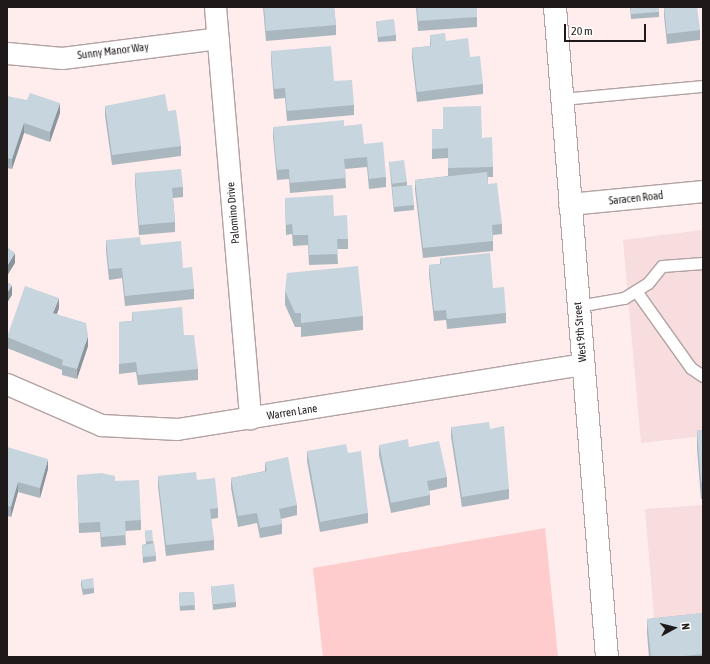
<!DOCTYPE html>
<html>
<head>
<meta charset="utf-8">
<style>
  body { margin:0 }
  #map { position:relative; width:710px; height:664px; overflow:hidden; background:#feedec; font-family:"Asap Condensed",sans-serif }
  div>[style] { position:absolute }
  .built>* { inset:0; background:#f7dddd }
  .green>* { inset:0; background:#fecccc }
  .roads { filter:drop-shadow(1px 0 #b3a2a2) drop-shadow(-1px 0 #b3a2a2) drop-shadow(0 1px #b3a2a2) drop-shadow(0 -1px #b3a2a2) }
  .lane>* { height:11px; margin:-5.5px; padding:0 5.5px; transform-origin:5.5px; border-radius:5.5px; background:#fff }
  .street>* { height:21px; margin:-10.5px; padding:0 10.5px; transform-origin:10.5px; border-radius:10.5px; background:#fff }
  .secondary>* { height:22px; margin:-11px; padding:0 11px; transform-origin:11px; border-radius:11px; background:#fff }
  .wall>* { inset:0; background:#abb7bf; transform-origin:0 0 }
  .shaded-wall>* { inset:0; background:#8b959b }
  .building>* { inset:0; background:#c7d5de; transform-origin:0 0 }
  span { translate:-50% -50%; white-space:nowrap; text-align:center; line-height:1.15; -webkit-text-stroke:3.5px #fefffe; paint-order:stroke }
  .street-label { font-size:11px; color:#1f1919 }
  .frame { position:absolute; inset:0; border:8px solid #1f1919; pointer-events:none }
  .north { position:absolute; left:654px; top:608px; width:40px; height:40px; -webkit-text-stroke:3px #fefffe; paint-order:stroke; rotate:83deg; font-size:11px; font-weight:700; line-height:16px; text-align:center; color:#1f1919 }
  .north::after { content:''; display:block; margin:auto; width:14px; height:18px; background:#1f1919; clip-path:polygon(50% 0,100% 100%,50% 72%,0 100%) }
  .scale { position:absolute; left:564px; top:24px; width:82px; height:18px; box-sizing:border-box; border:2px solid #1f1919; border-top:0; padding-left:5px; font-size:12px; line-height:14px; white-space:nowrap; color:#1f1919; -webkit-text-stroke:3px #fefffe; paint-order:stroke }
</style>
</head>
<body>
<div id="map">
  <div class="built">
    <i style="clip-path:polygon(703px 230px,703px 436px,641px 443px,623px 240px)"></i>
    <i style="clip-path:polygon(703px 505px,703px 625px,655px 629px,645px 509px)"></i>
  </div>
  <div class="green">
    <i style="clip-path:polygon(545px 528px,558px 657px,323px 657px,313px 568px)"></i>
  </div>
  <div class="roads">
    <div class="lane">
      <i style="left:562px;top:99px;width:142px;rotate:-5.3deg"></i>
      <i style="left:636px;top:291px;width:95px;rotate:54.5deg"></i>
      <i style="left:691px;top:368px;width:14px;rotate:34deg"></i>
      <i style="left:578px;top:306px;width:47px;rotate:-9.9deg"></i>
      <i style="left:624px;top:298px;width:28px;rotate:-32deg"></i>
      <i style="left:648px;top:283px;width:22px;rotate:-51deg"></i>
      <i style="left:662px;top:266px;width:41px;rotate:-4.2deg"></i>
    </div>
    <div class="street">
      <i style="left:215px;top:7px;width:413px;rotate:85.1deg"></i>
      <i style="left:7px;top:53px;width:55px;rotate:5.2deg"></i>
      <i style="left:62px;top:58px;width:157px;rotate:-7.3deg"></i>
      <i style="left:569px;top:204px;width:135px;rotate:-5.5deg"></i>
      <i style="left:7px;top:384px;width:103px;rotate:23.6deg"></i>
      <i style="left:101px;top:425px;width:76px;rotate:3deg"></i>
      <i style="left:177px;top:429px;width:411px;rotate:-9.1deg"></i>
    </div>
    <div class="secondary">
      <i style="left:555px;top:7px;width:652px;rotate:85.43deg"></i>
    </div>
  </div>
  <div class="wall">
    <i style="clip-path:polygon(263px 7px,334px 7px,336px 25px,336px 35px,266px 41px)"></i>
    <i style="clip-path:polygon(416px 7px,477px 7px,477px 27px,418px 31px)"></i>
    <i style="clip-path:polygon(630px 7px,659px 7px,659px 17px,631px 19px)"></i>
    <i style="clip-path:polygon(664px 7px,700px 30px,700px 40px,667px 44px,664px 16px)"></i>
    <i style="clip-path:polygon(376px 21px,396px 35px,396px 41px,378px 42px)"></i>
    <i style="clip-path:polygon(430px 35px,446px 41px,470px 57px,483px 84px,483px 94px,417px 102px,412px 58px,412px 48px,430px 46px)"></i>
    <i style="clip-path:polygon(271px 51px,334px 81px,354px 105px,354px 115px,287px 121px,285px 98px,274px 99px,271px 61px)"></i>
    <i style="clip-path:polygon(7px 96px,60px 113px,50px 142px,24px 133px,12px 169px,7px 168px)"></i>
    <i style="clip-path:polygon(105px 106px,168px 111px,181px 146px,181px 156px,112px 165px,105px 116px)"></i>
    <i style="clip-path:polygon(344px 126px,364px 144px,386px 177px,386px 187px,369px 189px,367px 167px,345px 169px,346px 188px,290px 193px,289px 179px,277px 180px,273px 137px,273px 127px)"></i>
    <i style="clip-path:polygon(432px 129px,482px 138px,493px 167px,493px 177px,488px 177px,488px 184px,502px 224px,502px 234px,493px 235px,493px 251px,423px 258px,415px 190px,415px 180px,448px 176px,448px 158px,432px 159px)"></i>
    <i style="clip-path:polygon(389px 161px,407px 182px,407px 185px,414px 205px,414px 210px,394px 212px)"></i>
    <i style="clip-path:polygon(135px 173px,183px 187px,183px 197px,173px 198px,175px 222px,175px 232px,139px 235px,135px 183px)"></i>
    <i style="clip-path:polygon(285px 198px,334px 216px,348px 239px,348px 249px,337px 249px,338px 264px,309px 265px,308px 245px,293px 246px,292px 234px,286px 235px)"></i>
    <i style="clip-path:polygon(106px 240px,141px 245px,183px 268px,194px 289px,194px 299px,125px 306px,122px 278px,109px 280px,106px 250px)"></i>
    <i style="clip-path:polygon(440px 258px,493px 288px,506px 313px,506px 323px,447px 329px,446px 320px,434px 321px,429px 275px,429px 265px,440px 264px)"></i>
    <i style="clip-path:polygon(285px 291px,363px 316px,363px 330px,301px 337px,301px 327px,295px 327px,285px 305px)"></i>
    <i style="clip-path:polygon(59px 308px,57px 314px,88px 346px,77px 379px,62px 375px,62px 370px,7px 348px,7px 337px)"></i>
    <i style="clip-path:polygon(132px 312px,184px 335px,198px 369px,198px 380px,138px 385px,136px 372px,119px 374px,119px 322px,132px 321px)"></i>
    <i style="clip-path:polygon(451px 427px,490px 429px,509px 489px,509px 499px,462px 507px,451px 437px)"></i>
    <i style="clip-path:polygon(697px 430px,703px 430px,703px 499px,701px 499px,697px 448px)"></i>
    <i style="clip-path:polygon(379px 445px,409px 447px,447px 477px,447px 487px,429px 491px,430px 495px,430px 505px,391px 513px,379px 455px)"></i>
    <i style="clip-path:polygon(7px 447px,48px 469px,40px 498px,18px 492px,11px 517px,7px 516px)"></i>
    <i style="clip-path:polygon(307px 451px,348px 453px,368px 513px,368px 523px,320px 532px,307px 461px)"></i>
    <i style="clip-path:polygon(265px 462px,297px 505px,297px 515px,281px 519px,282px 524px,282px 534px,260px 538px,257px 523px,238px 527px,231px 488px,231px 478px,265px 471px)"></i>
    <i style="clip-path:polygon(77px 475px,115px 481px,141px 520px,141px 530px,125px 531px,126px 545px,101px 547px,100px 532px,79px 533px)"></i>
    <i style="clip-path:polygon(158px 476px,218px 508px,218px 518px,211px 519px,214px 540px,214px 550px,166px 556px,158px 486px)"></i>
    <i style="clip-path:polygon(145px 531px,153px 541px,156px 556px,156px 561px,143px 563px,142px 545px,146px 544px)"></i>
    <i style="clip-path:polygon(81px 580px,94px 588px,94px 593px,83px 595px,81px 585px)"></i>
    <i style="clip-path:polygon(211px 586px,236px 602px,236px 607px,213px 610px)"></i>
    <i style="left:194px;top:592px;width:18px;height:15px;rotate:87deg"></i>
    <i style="clip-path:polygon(703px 613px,703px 657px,649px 657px,647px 633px,647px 619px)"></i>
  </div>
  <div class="shaded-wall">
    <i style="clip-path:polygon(60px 103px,60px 113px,50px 142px,50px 132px)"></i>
    <i style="clip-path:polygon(24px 123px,24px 133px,12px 169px,12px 159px)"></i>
    <i style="clip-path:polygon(15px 253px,15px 263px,7px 276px,7px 266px)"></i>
    <i style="clip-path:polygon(12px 285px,12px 295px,7px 303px,7px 293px)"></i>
    <i style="clip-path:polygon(59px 298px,59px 308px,53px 323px,53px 313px)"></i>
    <i style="clip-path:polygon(88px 336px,88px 346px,77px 379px,77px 369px)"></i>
    <i style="clip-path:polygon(48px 459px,48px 469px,40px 498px,40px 488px)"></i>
    <i style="clip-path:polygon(18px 482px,18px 492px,11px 517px,11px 507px)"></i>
  </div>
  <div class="building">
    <i style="clip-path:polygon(264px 7px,334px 7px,336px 25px,266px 31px)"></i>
    <i style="clip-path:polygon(417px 7px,477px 7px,477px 17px,418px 21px)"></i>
    <i style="clip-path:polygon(631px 7px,659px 7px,659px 12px,631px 14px)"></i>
    <i style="clip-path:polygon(664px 7px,697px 7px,700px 30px,667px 34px)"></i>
    <i style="left:394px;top:19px;width:16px;height:18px;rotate:83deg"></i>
    <i style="clip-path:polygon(445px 33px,446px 41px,468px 38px,470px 57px,480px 56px,483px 84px,417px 92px,412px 48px,431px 46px,430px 35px)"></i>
    <i style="clip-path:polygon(331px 46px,334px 81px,352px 80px,354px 105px,287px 111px,285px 88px,274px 89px,271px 51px)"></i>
    <i style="clip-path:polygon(30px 93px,60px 103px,50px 132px,24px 123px,12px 159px,7px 158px,7px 96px,27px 100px)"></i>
    <i style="clip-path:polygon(165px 94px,168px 111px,176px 110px,181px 146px,112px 155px,105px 106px)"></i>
    <i style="clip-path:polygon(481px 106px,482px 138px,492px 137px,493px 167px,448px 168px,448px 148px,432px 149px,432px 129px,443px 129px,443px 107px)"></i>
    <i style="clip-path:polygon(344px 120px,344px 126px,362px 124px,364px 144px,383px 142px,386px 177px,369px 179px,367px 157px,344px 159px,346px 178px,290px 183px,289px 169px,277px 170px,273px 127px)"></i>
    <i style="left:404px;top:160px;width:22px;height:15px;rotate:82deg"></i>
    <i style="clip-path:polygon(181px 169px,183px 187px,172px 188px,175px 222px,139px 225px,135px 173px)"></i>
    <i style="clip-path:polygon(487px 172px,488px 184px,497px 183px,502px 224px,492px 225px,493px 241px,423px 248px,415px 180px)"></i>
    <i style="left:412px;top:185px;width:20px;height:20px;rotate:84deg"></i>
    <i style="clip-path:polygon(333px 195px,334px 216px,347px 215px,348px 239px,337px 239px,338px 254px,309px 255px,308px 235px,293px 235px,292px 224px,286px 225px,285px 198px)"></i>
    <i style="clip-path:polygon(140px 237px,141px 245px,181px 241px,183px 268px,192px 267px,194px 289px,125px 296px,122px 268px,109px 269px,106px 240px)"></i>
    <i style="clip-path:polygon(7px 247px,15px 253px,7px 266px)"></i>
    <i style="clip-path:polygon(490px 253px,493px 288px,504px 287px,506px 313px,447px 319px,446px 310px,434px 311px,429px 265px,441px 264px,440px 258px)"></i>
    <i style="clip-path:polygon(358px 266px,363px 316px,301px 323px,301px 313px,295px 313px,285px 291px,287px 273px)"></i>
    <i style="clip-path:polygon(7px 282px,12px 285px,7px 293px)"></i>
    <i style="clip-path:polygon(25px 286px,59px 298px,53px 313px,86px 323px,88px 336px,77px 369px,62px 365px,63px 360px,7px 337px)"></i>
    <i style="clip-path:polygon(182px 307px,184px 335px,194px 335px,198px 369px,138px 375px,136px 362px,119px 364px,119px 322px,133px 321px,132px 312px)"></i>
    <i style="clip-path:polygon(489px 422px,490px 429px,504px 426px,509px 489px,462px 497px,451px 427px)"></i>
    <i style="clip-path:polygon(697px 430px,703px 430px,703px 481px,701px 482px)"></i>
    <i style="clip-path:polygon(408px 439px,409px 447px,439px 441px,447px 477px,427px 481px,430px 495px,391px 503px,379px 445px)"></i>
    <i style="clip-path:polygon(346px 444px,348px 453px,361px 451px,368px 513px,320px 522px,307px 451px)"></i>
    <i style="clip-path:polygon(7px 447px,48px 459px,40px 488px,18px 482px,11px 507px,7px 506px)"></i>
    <i style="clip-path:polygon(288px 457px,297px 505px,279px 509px,282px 524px,260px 528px,257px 513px,238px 516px,231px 478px,267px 471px,265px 462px)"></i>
    <i style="clip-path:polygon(196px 472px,197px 480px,215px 478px,218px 508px,210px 509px,214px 540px,166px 545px,158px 476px)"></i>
    <i style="clip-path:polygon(102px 473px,115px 476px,115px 481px,139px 480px,141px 520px,125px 521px,126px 535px,101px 537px,100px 522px,79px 523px,77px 475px)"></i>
    <i style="left:152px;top:530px;width:11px;height:7px;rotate:85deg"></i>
    <i style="clip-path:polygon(154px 543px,156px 556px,143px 557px,142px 545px)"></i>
    <i style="clip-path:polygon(93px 578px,94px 588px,83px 589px,81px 580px)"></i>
    <i style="left:234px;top:584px;width:18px;height:23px;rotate:84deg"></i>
    <i style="left:194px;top:592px;width:13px;height:15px;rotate:86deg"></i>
    <i style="clip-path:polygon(703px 613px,703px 654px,675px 657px,651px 657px,647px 619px)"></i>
  </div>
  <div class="street-label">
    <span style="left:113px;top:51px;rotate:-7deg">Sunny Manor Way</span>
    <span style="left:636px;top:198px;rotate:-6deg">Saracen Road</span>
    <span style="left:233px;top:213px;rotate:-95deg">Palomino Drive</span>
    <span style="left:580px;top:332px;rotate:-95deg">West 9th Street</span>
    <span style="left:292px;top:412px;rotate:-9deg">Warren Lane</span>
  </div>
  <div class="frame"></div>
  <div class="north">N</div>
  <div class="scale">20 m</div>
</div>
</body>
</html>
